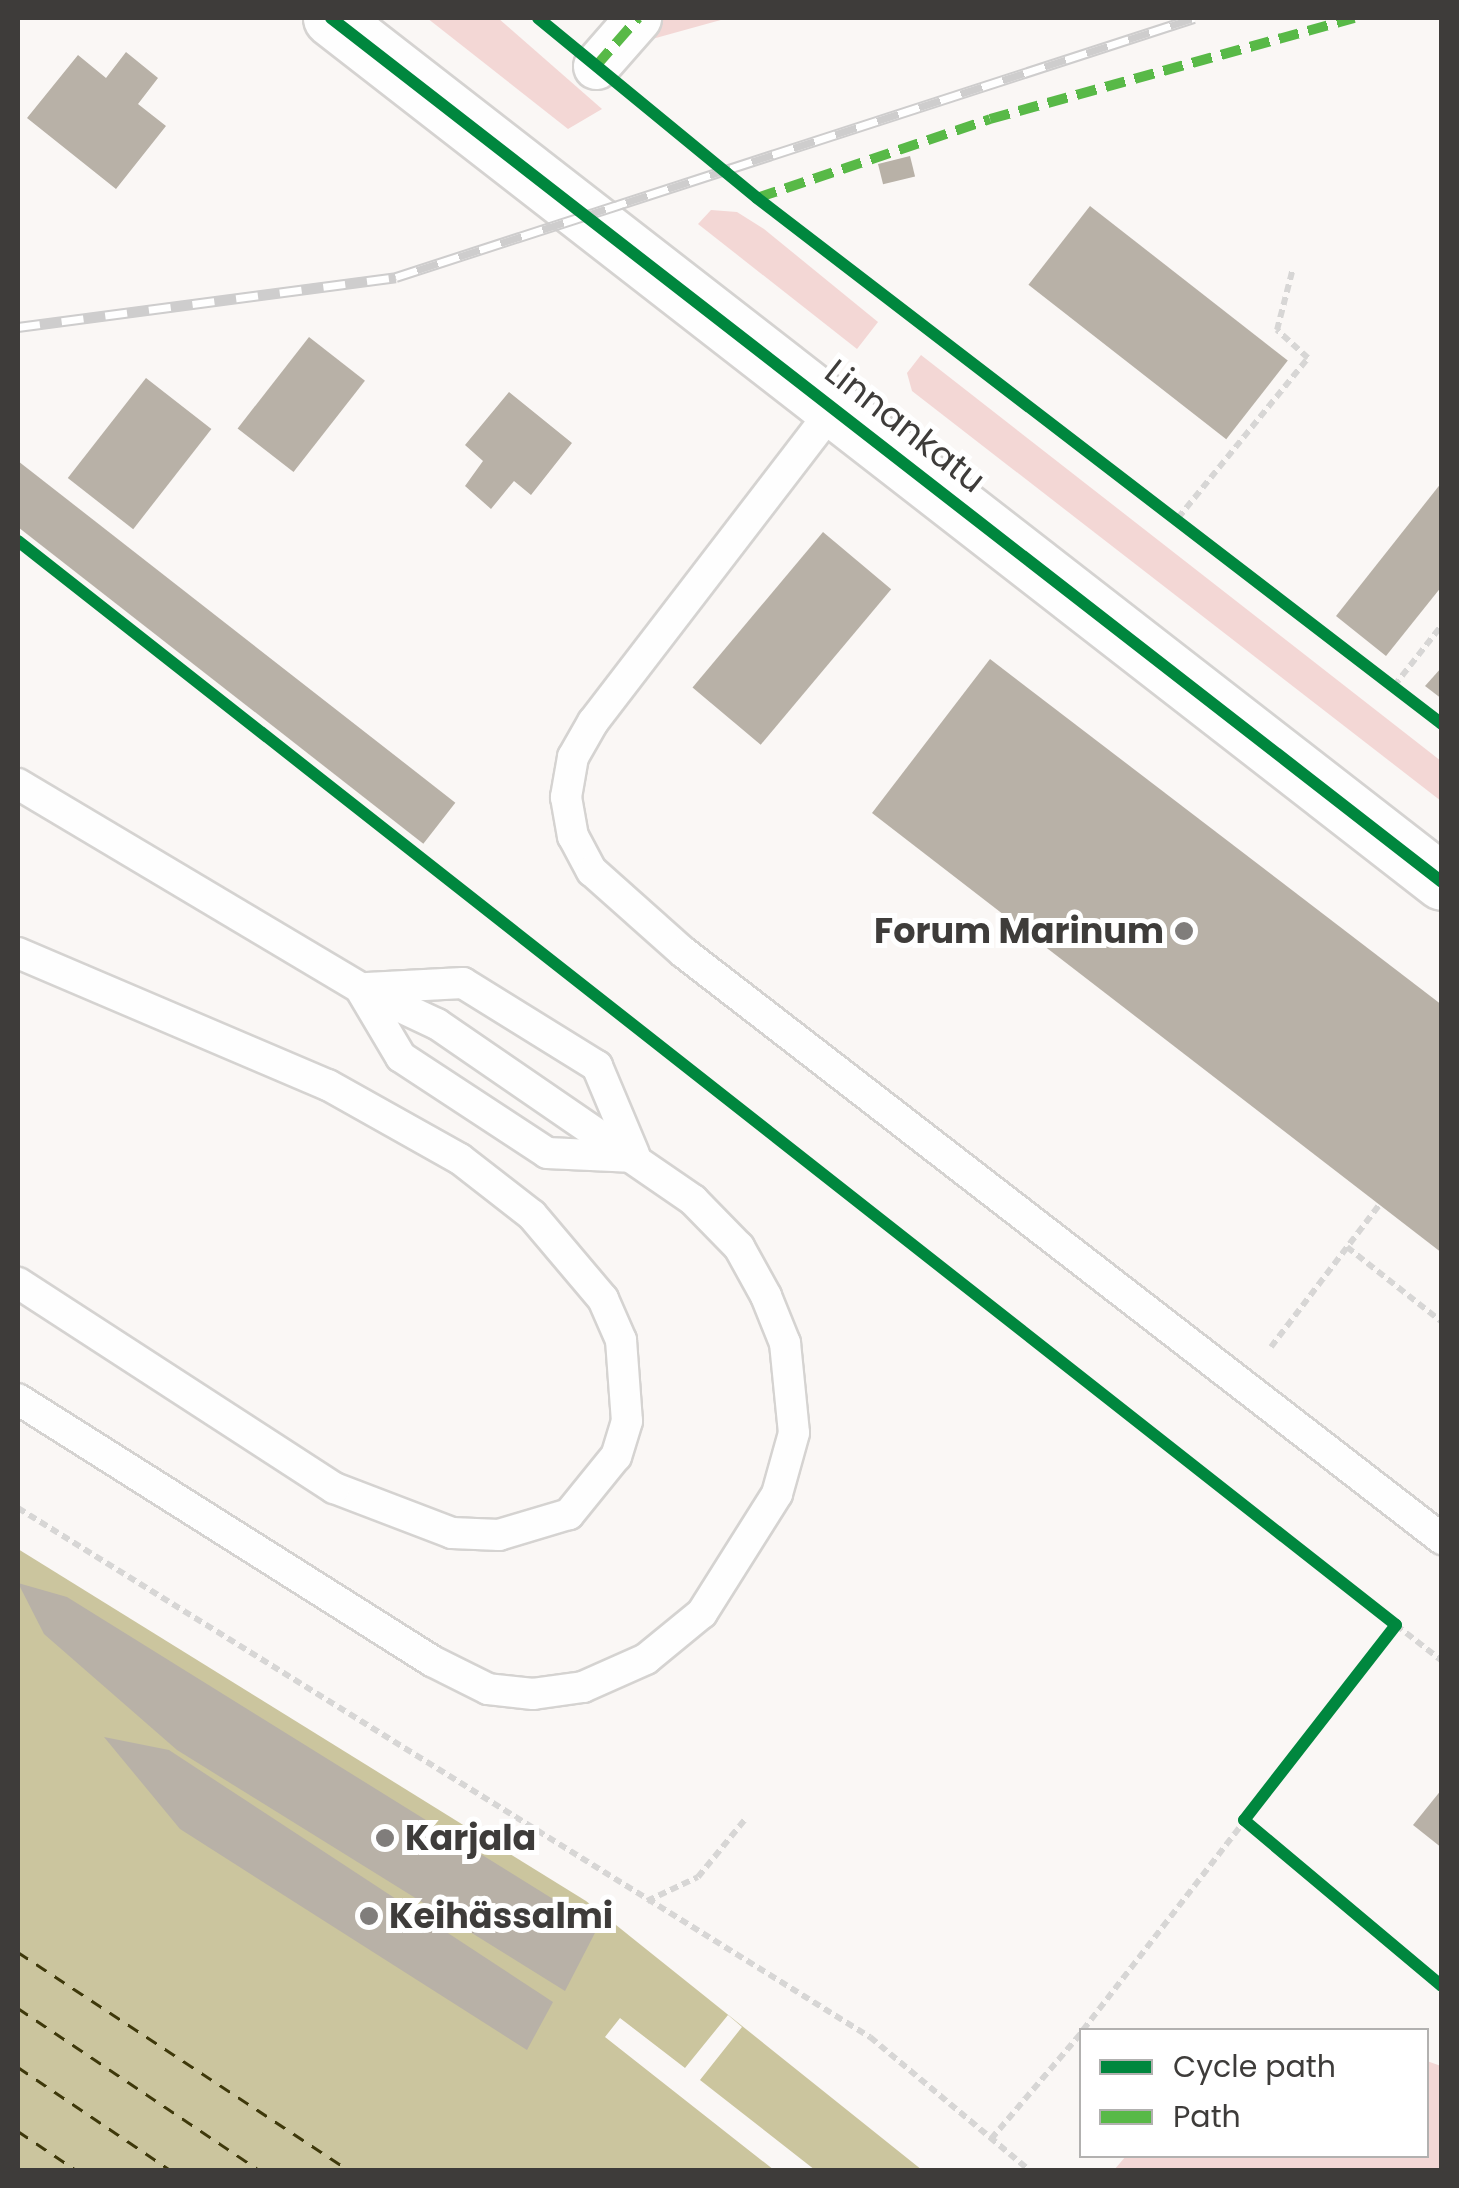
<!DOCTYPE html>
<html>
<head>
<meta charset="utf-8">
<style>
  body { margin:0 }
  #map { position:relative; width:1459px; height:2188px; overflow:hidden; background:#faf7f5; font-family:Poppins,sans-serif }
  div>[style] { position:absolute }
  .green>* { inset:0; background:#f3d7d5 }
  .water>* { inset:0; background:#cbc59e }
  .pier>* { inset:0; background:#faf7f5 }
  .ferry>* { height:2.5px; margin-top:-1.25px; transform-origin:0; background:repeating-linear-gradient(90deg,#3e380a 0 12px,transparent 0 22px) }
  .building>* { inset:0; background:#b8b1a7; transform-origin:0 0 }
  .path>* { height:6px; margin-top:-3px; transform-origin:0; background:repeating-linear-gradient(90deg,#d7d6d5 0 8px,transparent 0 13px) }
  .roads { filter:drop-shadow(2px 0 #d5d3d1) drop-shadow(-2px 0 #d5d3d1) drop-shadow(0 2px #d5d3d1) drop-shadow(0 -2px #d5d3d1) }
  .service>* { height:30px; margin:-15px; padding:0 15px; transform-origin:15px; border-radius:15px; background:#fefefe }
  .pedestrian>* { height:45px; margin:-22.5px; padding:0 22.5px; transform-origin:22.5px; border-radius:22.5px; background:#fefefe }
  .tertiary>* { height:55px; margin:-27.5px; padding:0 27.5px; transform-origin:27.5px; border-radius:27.5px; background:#fefefe }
  .rail>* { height:11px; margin-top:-5.5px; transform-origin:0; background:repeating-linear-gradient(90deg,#fff 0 22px,#cecdcd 0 44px); box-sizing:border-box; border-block:2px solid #cecdcd }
  .quiet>* { height:10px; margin-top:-5px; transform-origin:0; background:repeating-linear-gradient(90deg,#58b947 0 20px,transparent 0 30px) }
  .cycleway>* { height:12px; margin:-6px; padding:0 6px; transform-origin:6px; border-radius:6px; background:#00873e }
  .dots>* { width:28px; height:28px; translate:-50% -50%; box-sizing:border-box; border:5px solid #fff; border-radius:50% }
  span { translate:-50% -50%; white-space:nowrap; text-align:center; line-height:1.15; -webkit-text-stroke:10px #fff; paint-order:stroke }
  .street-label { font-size:35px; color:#3e3c3a }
  .poi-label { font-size:35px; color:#3e3c3a; font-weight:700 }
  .right { translate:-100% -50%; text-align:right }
  .left { translate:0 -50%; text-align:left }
  .frame { position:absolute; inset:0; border:20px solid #3e3c3a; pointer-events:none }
  .legend { position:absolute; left:1079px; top:2028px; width:350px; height:130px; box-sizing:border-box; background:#fff; border:2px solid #b2b1b0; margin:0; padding:12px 18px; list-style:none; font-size:30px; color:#3e3c3a }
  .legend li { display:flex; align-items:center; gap:20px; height:50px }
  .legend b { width:50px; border:2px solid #b2b1b0 }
</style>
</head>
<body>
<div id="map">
  <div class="green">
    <i style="clip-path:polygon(427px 18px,498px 18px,602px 109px,568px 129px)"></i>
    <i style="clip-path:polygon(653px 18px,728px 18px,627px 46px)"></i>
    <i style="clip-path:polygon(711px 210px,737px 212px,764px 229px,878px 322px,857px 349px,698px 224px)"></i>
    <i style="clip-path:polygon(921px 355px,1441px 761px,1441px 801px,912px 391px,907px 373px)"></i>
    <i style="clip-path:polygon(1427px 2061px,1441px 2066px,1441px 2170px,1114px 2170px,1126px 2156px,1426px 2156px)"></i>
  </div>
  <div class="water">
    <i style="clip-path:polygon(18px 1549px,586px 1901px,922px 2170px,18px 2170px)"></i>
  </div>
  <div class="pier">
    <i style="clip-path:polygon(728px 2015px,742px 2027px,700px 2080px,815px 2170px,774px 2170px,605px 2037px,620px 2018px,685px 2068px)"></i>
  </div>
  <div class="ferry">
    <i style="left:18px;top:1952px;width:396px;rotate:33.4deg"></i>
    <i style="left:18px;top:2008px;width:290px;rotate:33.9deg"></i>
    <i style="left:18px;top:2067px;width:184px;rotate:34.1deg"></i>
    <i style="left:18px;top:2131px;width:70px;rotate:33.9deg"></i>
  </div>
  <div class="building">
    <i style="clip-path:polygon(126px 52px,158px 78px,138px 104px,166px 126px,116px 189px,27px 118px,78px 55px,106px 78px)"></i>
    <i style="left:910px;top:156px;width:21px;height:33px;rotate:76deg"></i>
    <i style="left:1090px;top:206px;width:251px;height:100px;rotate:38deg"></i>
    <i style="left:309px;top:337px;width:71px;height:116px;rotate:38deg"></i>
    <i style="left:146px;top:378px;width:83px;height:127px;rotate:38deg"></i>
    <i style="clip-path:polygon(509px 392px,572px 443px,531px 495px,514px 481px,491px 509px,465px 486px,483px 461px,465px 445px)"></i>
    <i style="left:18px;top:461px;width:555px;height:52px;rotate:38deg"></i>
    <i style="clip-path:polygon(1442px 482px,1442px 586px,1386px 656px,1336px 616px)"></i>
    <i style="left:823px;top:532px;width:89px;height:203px;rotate:40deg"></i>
    <i style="clip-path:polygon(990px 659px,1442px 1005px,1442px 1253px,872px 813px)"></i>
    <i style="clip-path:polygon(1442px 667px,1442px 699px,1425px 686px)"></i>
    <i style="clip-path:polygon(18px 1583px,67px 1597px,598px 1927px,565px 1991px,177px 1750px,44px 1634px)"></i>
    <i style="clip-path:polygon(104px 1737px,169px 1750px,553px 2002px,527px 2050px,180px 1829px)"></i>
    <i style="clip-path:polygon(1442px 1789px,1442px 1848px,1413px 1825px)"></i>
  </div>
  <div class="path">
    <i style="left:1178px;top:518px;width:206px;rotate:-50.9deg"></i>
    <i style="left:1308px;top:358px;width:42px;rotate:-137.9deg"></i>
    <i style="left:1277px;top:330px;width:64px;rotate:-75.5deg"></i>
    <i style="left:1394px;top:686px;width:78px;rotate:-51.8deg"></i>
    <i style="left:1347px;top:1247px;width:121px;rotate:38.3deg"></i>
    <i style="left:1271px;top:1347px;width:178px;rotate:-52.7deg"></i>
    <i style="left:18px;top:1508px;width:1003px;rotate:31.84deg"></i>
    <i style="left:870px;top:2037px;width:207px;rotate:39.9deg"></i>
    <i style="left:647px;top:1901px;width:56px;rotate:-25.2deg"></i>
    <i style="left:698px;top:1877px;width:77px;rotate:-50.8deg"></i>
    <i style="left:1083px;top:2030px;width:512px;rotate:-52.3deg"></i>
    <i style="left:1396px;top:1625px;width:58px;rotate:38deg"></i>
    <i style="left:991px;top:2139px;width:140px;rotate:-49.6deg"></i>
  </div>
  <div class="roads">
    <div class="service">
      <i style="left:834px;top:408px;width:396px;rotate:127.5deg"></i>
      <i style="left:593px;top:722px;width:40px;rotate:119.7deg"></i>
      <i style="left:573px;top:757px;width:41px;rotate:99.9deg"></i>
      <i style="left:566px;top:797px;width:40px;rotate:80deg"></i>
      <i style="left:573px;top:836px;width:40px;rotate:62deg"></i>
      <i style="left:592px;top:871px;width:122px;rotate:41.7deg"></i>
      <i style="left:683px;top:952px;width:960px;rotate:37.72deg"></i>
      <i style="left:18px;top:784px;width:398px;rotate:30.8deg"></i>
      <i style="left:360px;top:988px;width:85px;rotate:25.1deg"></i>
      <i style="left:437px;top:1024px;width:311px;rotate:34.5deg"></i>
      <i style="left:693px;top:1200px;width:66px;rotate:45.6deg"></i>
      <i style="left:739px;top:1247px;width:56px;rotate:61.1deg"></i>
      <i style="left:766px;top:1296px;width:51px;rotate:68deg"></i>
      <i style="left:785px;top:1343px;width:90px;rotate:84.3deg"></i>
      <i style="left:794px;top:1433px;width:63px;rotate:105.6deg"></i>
      <i style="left:777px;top:1494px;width:141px;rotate:122.2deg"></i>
      <i style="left:702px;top:1613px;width:72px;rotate:140.6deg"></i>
      <i style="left:646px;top:1659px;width:69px;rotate:156deg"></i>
      <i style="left:583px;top:1687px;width:50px;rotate:172deg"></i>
      <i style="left:533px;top:1694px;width:45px;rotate:-173.7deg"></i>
      <i style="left:488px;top:1689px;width:63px;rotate:-153.4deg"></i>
      <i style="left:432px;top:1661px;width:490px;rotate:-147.7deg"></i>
      <i style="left:18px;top:953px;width:337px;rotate:23.1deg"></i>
      <i style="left:328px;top:1085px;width:151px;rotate:29.3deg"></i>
      <i style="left:460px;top:1159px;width:91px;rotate:37.9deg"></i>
      <i style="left:532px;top:1215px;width:110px;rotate:49.8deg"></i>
      <i style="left:603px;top:1299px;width:45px;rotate:66.3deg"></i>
      <i style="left:621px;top:1340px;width:81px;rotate:85.8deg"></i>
      <i style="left:627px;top:1421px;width:37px;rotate:107deg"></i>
      <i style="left:616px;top:1456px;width:75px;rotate:129deg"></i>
      <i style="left:569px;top:1514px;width:73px;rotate:163.3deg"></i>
      <i style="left:499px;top:1535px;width:47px;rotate:-177.6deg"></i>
      <i style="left:452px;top:1533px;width:126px;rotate:-159.1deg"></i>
      <i style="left:334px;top:1488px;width:377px;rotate:-147deg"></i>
      <i style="left:360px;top:988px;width:80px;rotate:59.3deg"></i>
      <i style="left:401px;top:1057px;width:175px;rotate:33.3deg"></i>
      <i style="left:547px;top:1153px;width:88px;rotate:2.6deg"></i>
      <i style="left:367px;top:988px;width:96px;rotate:-3deg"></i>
      <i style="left:463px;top:983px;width:158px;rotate:31.8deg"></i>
      <i style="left:597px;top:1066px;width:95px;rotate:67.2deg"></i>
    </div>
    <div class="pedestrian">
      <i style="left:596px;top:66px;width:64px;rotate:-48.8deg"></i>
    </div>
    <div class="tertiary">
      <i style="left:331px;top:18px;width:1407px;rotate:37.87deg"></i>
    </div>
  </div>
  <div class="rail">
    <i style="left:18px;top:327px;width:381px;rotate:-7.5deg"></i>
    <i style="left:396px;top:277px;width:839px;rotate:-17.98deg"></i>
  </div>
  <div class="quiet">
    <i style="left:596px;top:66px;width:64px;rotate:-48.8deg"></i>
    <i style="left:757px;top:198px;width:246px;rotate:-18.7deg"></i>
    <i style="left:990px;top:119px;width:378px;rotate:-15.5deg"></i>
  </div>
  <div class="cycleway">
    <i style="left:331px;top:18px;width:1407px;rotate:37.87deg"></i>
    <i style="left:538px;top:18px;width:283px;rotate:39.4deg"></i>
    <i style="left:757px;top:198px;width:864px;rotate:37.52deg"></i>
    <i style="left:18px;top:541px;width:1753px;rotate:38.19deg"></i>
    <i style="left:1396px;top:1625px;width:247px;rotate:127.9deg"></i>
    <i style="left:1244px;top:1820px;width:258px;rotate:40deg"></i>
  </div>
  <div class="dots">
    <i style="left:1184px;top:931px;background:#807d7b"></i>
    <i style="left:385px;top:1838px;background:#807d7b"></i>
    <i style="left:369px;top:1916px;background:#807d7b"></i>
  </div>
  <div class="street-label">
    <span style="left:905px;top:426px;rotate:38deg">Linnankatu</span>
  </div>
  <div class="poi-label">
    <span class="right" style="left:1164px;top:931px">Forum Marinum</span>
    <span class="left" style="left:405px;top:1838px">Karjala</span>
    <span class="left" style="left:389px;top:1916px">Keihässalmi</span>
  </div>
  <div class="frame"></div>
  <ul class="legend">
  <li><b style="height:12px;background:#00873e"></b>Cycle path</li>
  <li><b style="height:12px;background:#58b947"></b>Path</li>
  </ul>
</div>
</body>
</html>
